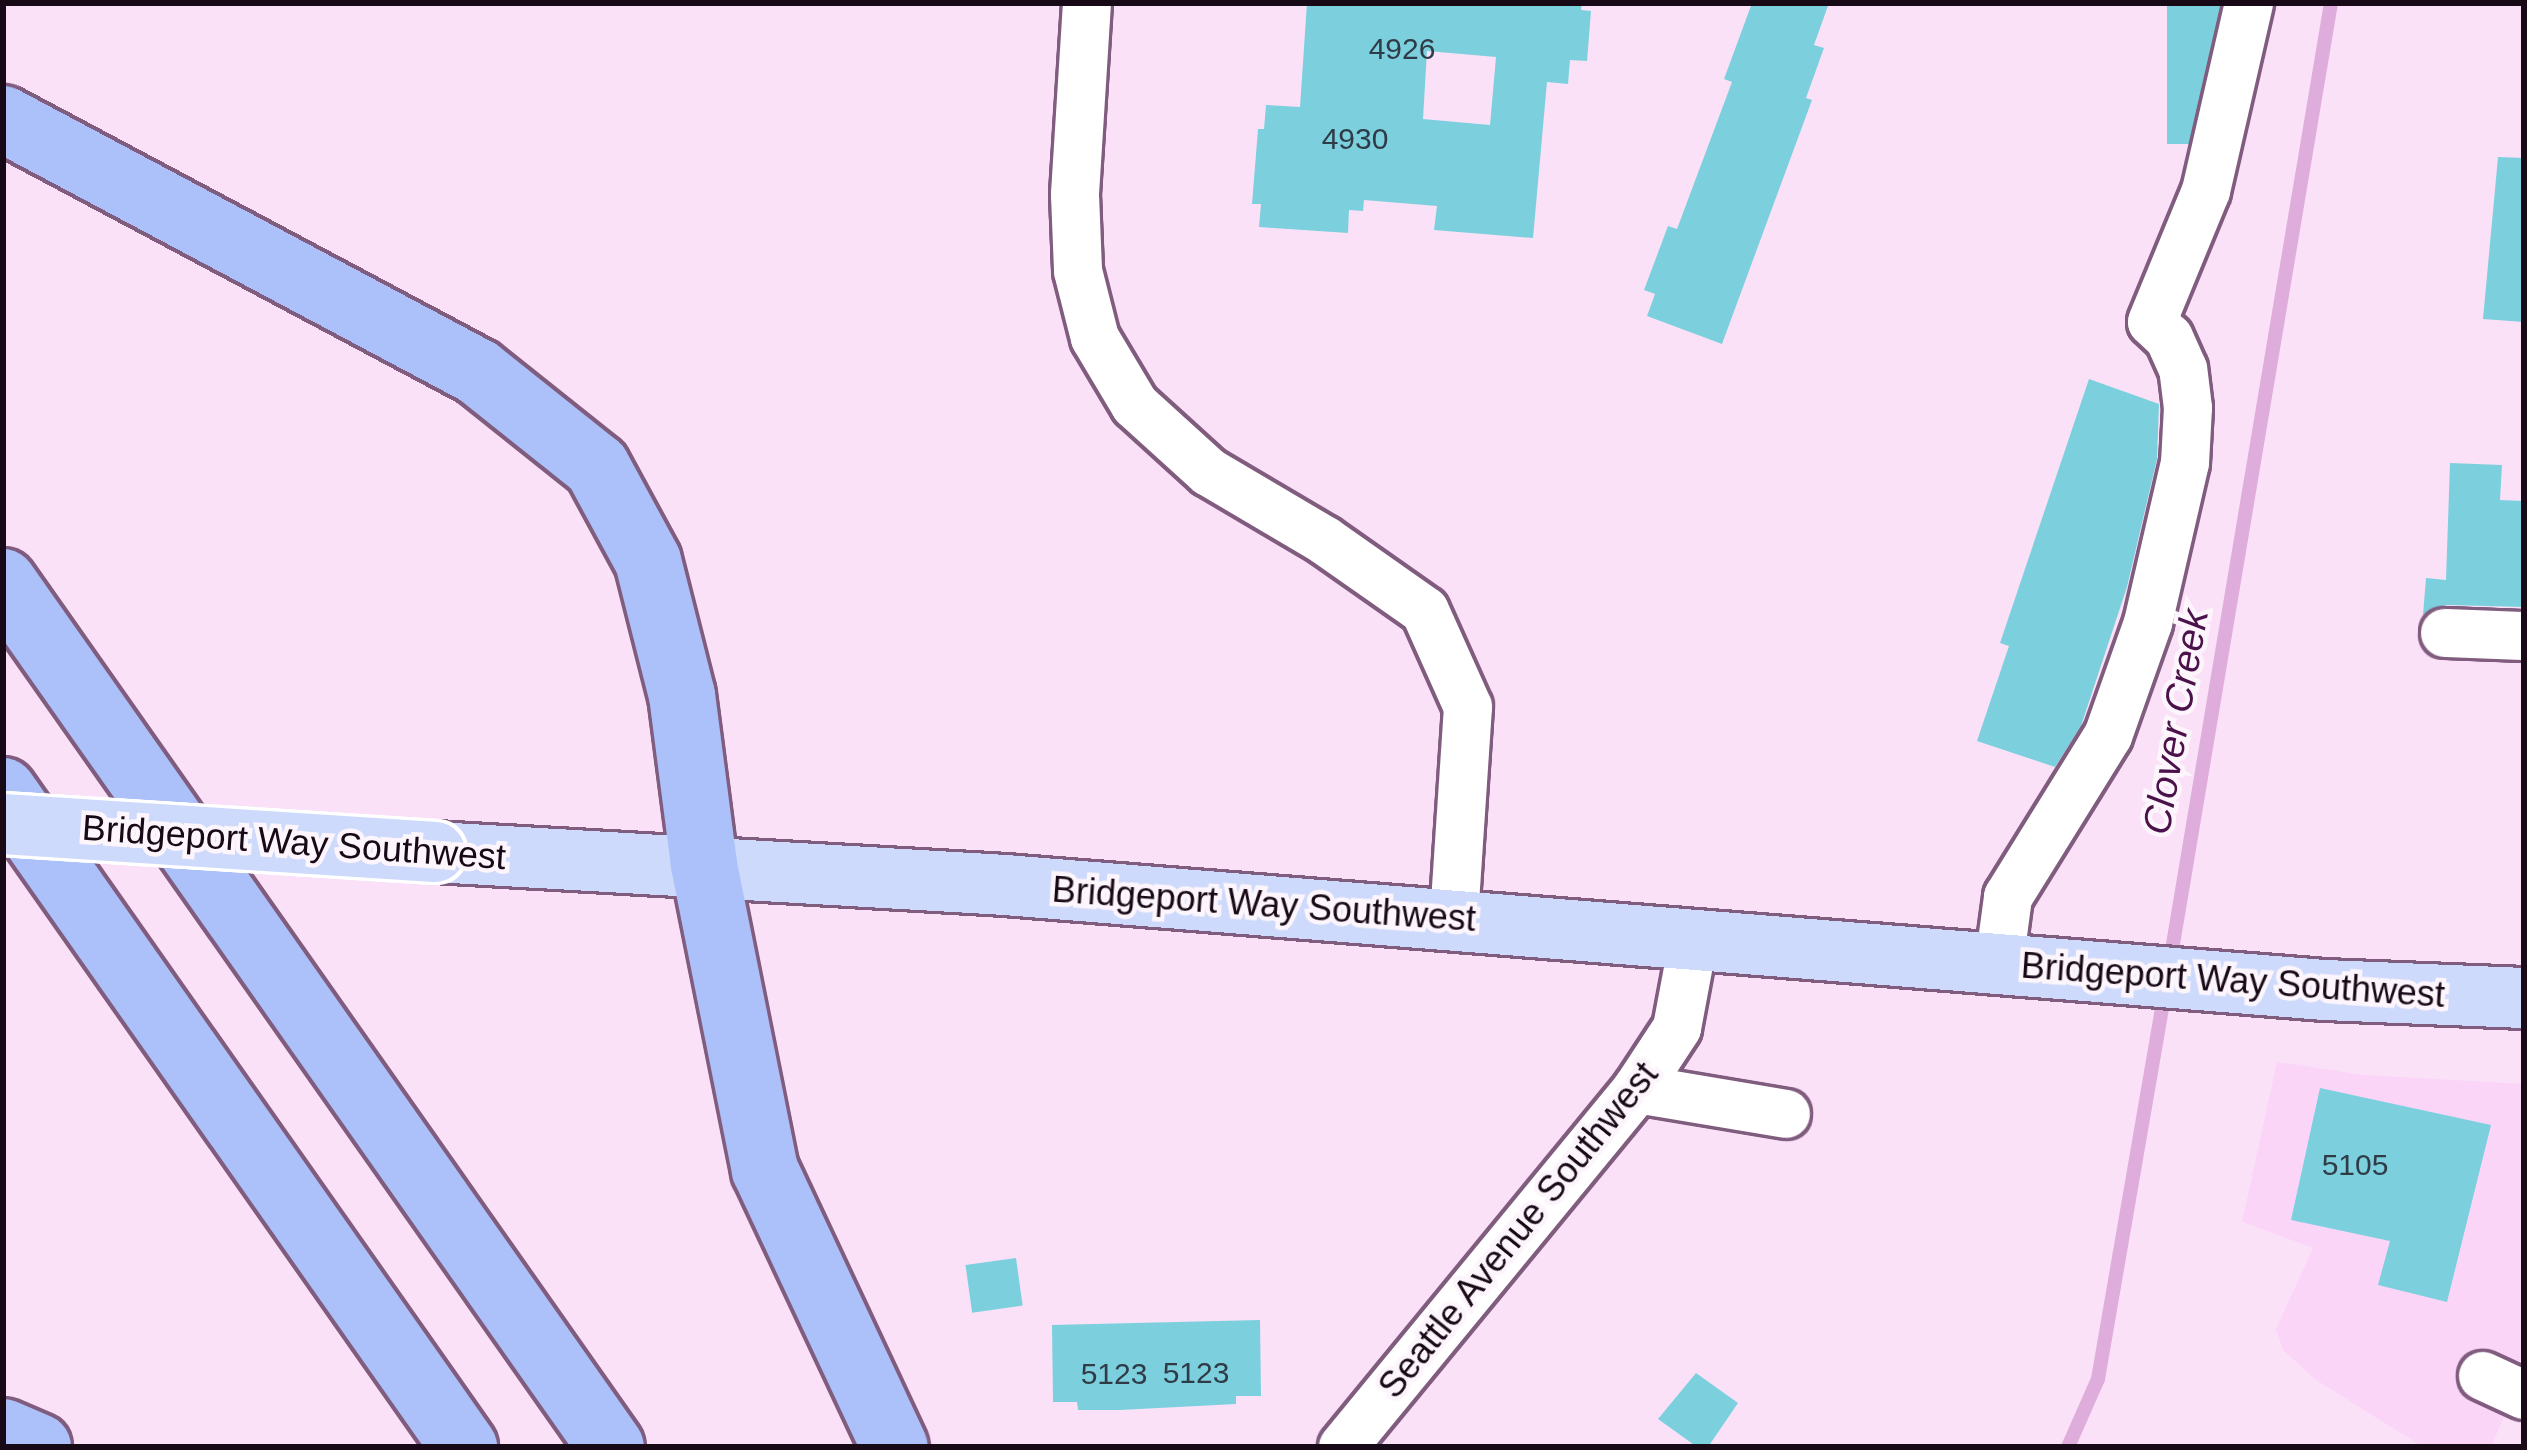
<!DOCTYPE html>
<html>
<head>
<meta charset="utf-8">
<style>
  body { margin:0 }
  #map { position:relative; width:2527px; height:1450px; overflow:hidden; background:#fae1f8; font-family:Helvetica,sans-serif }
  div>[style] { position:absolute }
  .built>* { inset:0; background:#fad5f8 }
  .stream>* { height:14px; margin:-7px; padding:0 7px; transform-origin:7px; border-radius:7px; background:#deaddb }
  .building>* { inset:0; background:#7cd0dd; transform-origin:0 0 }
  .roads { filter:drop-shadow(3px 0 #805c7e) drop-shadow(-3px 0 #805c7e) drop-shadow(0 3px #805c7e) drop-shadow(0 -3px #805c7e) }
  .minor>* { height:48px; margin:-24px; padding:0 24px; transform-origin:24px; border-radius:24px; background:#fff }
  .major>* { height:60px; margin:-30px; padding:0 30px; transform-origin:30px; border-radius:30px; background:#cddafb }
  .highway>* { height:66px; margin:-33px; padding:0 33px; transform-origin:33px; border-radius:33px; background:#acc1f9 }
  .bridges { filter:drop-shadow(3px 0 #fff) drop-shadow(-3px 0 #fff) drop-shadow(0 3px #fff) drop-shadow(0 -3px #fff) }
  .major-bridge>* { height:60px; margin:-30px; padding:0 30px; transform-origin:30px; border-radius:30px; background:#cddafb }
  span { translate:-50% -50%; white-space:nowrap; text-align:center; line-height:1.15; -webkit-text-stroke:9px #fdf5fc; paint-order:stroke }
  .number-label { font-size:30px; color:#303b48 }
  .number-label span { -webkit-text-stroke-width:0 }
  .street-label { font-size:36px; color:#170916 }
  .water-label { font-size:39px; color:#4b114a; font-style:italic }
  .frame { position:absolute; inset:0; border:6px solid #170916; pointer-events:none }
</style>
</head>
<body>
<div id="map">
  <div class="built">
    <i style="clip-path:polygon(2277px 1062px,2364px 1075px,2524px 1084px,2524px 1370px,2491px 1447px,2423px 1447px,2316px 1380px,2283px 1350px,2276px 1329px,2313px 1248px,2242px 1222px)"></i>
  </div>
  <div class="stream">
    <i style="left:2170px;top:962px;width:972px;rotate:-80.47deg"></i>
    <i style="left:2068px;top:1447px;width:74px;rotate:-66.2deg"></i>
    <i style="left:2098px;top:1379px;width:395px;rotate:-80.2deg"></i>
  </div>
  <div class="building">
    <i style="clip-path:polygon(evenodd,1307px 3px,1582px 3px,1581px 10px,1591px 11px,1587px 61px,1570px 60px,1568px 84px,1547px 82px,1533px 238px,1434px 230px,1437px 206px,1364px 200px,1363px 211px,1349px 210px,1348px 233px,1259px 227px,1261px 204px,1252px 204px,1258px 129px,1264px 129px,1266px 105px,1300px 107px,1307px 3px,1427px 51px,1496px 57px,1490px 125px,1423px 119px,1427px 51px)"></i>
    <i style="clip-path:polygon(1752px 3px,1829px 3px,1814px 45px,1824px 48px,1806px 98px,1812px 100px,1722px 344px,1647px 316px,1655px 294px,1644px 290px,1668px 226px,1677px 229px,1732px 82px,1724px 79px)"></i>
    <i style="left:2167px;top:3px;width:53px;height:141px"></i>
    <i style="clip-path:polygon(2498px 157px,2524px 158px,2524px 322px,2483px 319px)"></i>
    <i style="clip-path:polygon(2089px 379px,2159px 404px,2157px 459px,2127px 587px,2081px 726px,2055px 767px,1977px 741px,2009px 646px,2000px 643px)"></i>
    <i style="clip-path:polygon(2450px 463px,2502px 465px,2500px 500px,2524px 501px,2524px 607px,2446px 605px,2423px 615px,2426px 578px,2446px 580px)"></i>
    <i style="clip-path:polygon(2320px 1088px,2491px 1125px,2447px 1302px,2378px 1285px,2390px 1241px,2291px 1220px)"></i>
    <i style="left:1016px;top:1258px;width:48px;height:51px;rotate:82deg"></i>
    <i style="clip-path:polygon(1260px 1320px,1261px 1396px,1236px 1396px,1236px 1404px,1120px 1410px,1078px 1410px,1077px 1402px,1053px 1402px,1052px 1325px)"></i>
    <i style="clip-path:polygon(1696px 1373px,1738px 1403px,1708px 1447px,1697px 1447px,1658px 1419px)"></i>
  </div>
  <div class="roads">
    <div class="minor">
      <i style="left:1087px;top:3px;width:192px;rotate:93.6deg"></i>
      <i style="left:1075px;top:195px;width:76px;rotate:87.7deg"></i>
      <i style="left:1078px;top:271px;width:69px;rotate:75.8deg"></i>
      <i style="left:1095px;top:338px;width:78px;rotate:59.2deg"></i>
      <i style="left:1135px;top:405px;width:100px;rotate:42.2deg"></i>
      <i style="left:1209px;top:472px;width:134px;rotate:30.6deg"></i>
      <i style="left:1324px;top:540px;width:123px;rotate:35.1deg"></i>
      <i style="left:1425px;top:611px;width:105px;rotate:65.9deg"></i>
      <i style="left:1468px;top:707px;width:211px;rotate:93.8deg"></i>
      <i style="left:2445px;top:633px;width:79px;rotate:2.2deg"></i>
      <i style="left:1999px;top:964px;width:68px;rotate:-82.3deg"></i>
      <i style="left:2008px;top:897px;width:190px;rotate:-58.2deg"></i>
      <i style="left:2108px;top:736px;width:120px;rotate:-70.5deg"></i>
      <i style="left:2148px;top:623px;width:164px;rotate:-77deg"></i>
      <i style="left:2185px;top:463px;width:55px;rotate:-86.9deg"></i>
      <i style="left:2188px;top:408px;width:39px;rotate:-97deg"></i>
      <i style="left:2183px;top:369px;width:34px;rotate:-114deg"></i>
      <i style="left:2169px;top:338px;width:23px;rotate:-137deg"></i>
      <i style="left:2152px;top:322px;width:142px;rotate:-67.6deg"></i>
      <i style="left:2206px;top:191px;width:193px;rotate:-77.1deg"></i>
      <i style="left:1637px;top:1089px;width:151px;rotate:9.5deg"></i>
      <i style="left:2483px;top:1376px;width:45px;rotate:24.9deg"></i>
      <i style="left:1343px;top:1447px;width:463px;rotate:-50.6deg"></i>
      <i style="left:1637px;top:1089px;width:73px;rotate:-56.7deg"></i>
      <i style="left:1677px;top:1028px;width:93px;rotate:-79.4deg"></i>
    </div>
    <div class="major">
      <i style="left:435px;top:852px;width:571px;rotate:3.31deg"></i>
      <i style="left:1005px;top:885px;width:1324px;rotate:4.55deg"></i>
      <i style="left:2325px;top:990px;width:199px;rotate:2.3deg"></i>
    </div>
    <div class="highway">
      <i style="left:3px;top:119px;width:538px;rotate:28.04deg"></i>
      <i style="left:478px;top:372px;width:152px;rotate:38.6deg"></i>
      <i style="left:597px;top:467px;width:107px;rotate:61.5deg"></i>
      <i style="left:648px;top:561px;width:138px;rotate:75.8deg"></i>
      <i style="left:682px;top:695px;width:171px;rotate:82.6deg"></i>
      <i style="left:704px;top:865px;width:311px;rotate:78.7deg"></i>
      <i style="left:765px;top:1170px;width:306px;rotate:64.9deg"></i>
      <i style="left:3px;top:582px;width:1057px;rotate:54.9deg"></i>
      <i style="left:3px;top:791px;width:802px;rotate:54.9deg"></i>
      <i style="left:3px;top:1432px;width:38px;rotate:23deg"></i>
    </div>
  </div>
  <div class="bridges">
    <div class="major-bridge">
      <i style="left:3px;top:824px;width:433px;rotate:3.7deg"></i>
    </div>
  </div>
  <div class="number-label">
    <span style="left:1402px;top:49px">4926</span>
    <span style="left:1355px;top:139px">4930</span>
    <span style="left:2355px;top:1165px">5105</span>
    <span style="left:1196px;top:1373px">5123</span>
    <span style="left:1114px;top:1374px">5123</span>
  </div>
  <div class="street-label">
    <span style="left:294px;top:842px;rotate:4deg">Bridgeport Way Southwest</span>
    <span style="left:1264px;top:904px;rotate:4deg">Bridgeport Way Southwest</span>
    <span style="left:2233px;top:980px;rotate:4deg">Bridgeport Way Southwest</span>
    <span style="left:1518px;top:1230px;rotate:-51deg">Seattle Avenue Southwest</span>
  </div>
  <div class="water-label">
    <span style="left:2176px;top:722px;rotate:-80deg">Clover Creek</span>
  </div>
  <div class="frame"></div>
</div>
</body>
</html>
